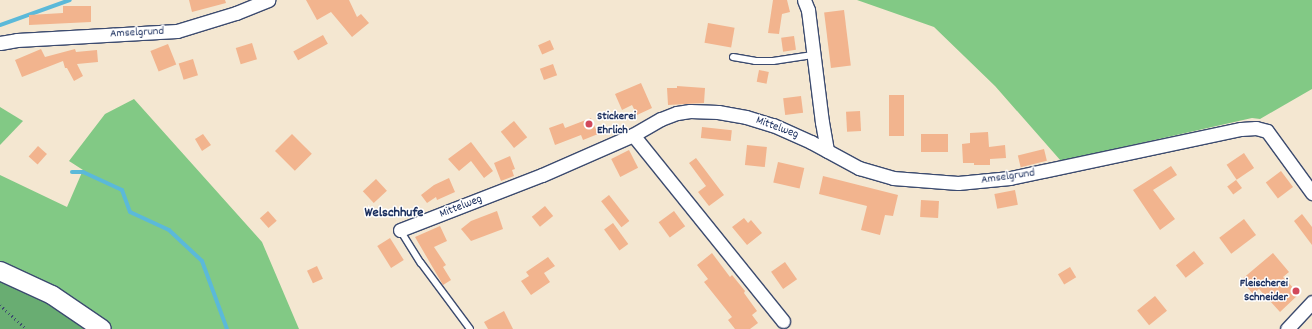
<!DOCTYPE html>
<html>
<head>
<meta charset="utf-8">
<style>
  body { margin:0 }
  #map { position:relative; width:1312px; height:329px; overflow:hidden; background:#f4e7d1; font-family:Dekko,sans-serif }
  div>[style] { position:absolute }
  .green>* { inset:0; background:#82c985 }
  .forest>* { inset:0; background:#69ad72 }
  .stream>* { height:4px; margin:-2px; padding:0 2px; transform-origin:2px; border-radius:2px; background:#5bb9d9 }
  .building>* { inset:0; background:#f2b48e; transform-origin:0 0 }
  .path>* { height:2.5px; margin-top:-1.25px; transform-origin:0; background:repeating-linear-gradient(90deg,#3c4b6f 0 1px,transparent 0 4px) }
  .roads { filter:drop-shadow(1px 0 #3c4b6f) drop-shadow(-1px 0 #3c4b6f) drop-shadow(0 1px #3c4b6f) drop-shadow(0 -1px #3c4b6f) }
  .lane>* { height:6px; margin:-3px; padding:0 3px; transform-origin:3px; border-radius:3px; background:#fff }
  .street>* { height:13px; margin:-6.5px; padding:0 6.5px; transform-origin:6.5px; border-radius:6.5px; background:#fff }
  .secondary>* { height:18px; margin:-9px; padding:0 9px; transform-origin:9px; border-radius:9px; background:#fff }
  .dots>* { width:11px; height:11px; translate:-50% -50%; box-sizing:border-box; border:2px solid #fff; border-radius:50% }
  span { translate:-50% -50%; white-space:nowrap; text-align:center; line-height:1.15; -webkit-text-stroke:3px #fff; paint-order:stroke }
  .street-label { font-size:12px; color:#1b2f5e }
  .poi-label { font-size:12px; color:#1b2f5e; font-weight:700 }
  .left { translate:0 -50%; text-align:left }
  .right { translate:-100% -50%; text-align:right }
  .quarter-label { font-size:14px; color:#1b2f5e; font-weight:700 }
</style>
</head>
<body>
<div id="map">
  <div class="green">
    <i style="clip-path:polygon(857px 0,1312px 0,1312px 89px,1260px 119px,1252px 118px,1061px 161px,995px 86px,934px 27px)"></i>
    <i style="clip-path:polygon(134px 99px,262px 242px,299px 329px,112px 329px,74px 298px,33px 276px,0 262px,0 175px,67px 207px,83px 170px,69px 161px,105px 114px)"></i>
    <i style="clip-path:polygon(0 107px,23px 121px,0 145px)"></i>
  </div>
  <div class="forest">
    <i style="clip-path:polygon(0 279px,27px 290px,75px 317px,87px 329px,0 329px)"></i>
  </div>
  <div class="stream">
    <i style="left:0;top:25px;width:74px;rotate:-19.7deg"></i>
    <i style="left:72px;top:172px;width:11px"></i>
    <i style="left:83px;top:172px;width:43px;rotate:24.8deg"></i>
    <i style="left:122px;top:190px;width:23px;rotate:70deg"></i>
    <i style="left:130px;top:212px;width:43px;rotate:24.8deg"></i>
    <i style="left:169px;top:230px;width:45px;rotate:43.2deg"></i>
    <i style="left:202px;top:261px;width:72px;rotate:69.8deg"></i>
  </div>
  <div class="building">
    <i style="clip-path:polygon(189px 0,225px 0,226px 3px,192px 12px)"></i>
    <i style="clip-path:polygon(306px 0,349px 0,357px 17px,361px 14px,369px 23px,352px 37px,331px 12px,317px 20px)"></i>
    <i style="clip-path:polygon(773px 0,787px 0,790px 12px,782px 14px,779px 34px,768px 33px)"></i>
    <i style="clip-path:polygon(63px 6px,91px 6px,91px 22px,29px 25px,29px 15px,63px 13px)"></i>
    <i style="left:844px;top:10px;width:56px;height:20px;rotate:83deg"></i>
    <i style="left:708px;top:23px;width:27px;height:20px;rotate:10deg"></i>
    <i style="left:323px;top:35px;width:10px;height:34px;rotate:61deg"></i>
    <i style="left:794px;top:36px;width:14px;height:13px;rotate:82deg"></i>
    <i style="left:550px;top:40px;width:10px;height:13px;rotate:66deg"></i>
    <i style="left:252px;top:43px;width:17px;height:17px;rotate:73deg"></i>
    <i style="left:168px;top:44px;width:22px;height:19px;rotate:68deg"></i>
    <i style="clip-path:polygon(41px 49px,45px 57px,75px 49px,76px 52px,97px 50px,98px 62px,77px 64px,83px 76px,74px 81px,67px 68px,65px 68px,63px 61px,22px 77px,15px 60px)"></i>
    <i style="left:193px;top:59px;width:17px;height:15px;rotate:73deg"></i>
    <i style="left:553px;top:64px;width:12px;height:14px;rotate:70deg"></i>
    <i style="left:759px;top:70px;width:10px;height:12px;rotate:11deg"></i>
    <i style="clip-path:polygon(641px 83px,652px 108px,637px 115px,632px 105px,622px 110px,615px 94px)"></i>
    <i style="clip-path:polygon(677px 86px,705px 88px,704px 103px,668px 105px,667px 88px,677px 88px)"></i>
    <i style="left:889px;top:95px;width:15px;height:41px"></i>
    <i style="left:801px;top:96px;width:17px;height:18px;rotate:83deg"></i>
    <i style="left:860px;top:111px;width:20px;height:14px;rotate:87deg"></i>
    <i style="clip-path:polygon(591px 118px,598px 134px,583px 140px,581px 135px,555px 145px,549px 128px,563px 123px,565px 128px)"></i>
    <i style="left:514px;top:121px;width:21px;height:17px;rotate:51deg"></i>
    <i style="left:702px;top:127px;width:30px;height:11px;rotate:6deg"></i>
    <i style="clip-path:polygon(988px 132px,989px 147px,1005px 145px,1006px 158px,990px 159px,990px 165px,974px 165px,974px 163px,963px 163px,962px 144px,970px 143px,970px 133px)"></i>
    <i style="clip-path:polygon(203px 134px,211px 145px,202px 151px,195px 139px)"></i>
    <i style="left:292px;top:134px;width:28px;height:24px;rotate:45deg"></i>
    <i style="left:921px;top:134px;width:27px;height:18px"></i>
    <i style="clip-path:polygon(471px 142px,493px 171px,484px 178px,471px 161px,459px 171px,448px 159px)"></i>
    <i style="left:747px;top:145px;width:20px;height:20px;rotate:6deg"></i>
    <i style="left:38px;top:146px;width:12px;height:14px;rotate:42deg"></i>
    <i style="left:1044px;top:149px;width:12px;height:27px;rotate:76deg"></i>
    <i style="left:629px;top:150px;width:20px;height:20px;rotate:63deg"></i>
    <i style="left:1244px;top:153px;width:18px;height:21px;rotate:56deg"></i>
    <i style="clip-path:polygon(510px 156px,515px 169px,512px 170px,514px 176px,501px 181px,494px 163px)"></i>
    <i style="clip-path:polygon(696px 158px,724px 195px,709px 206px,698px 192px,706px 186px,689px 163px)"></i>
    <i style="left:778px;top:162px;width:27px;height:21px;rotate:13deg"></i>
    <i style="clip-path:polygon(1171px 166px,1177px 175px,1153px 190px,1175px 219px,1160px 230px,1133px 190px)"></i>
    <i style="left:1281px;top:171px;width:20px;height:19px;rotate:53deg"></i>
    <i style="clip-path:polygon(823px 176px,898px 195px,893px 216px,885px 215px,880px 235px,861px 230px,867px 206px,819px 194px)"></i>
    <i style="clip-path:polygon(449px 178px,455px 192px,437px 200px,436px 197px,427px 203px,421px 195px,434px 185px)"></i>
    <i style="left:376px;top:179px;width:16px;height:18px;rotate:47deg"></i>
    <i style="left:1236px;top:180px;width:10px;height:11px;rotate:53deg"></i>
    <i style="left:1015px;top:190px;width:15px;height:21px;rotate:79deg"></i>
    <i style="left:609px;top:195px;width:33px;height:10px;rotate:52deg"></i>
    <i style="left:921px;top:200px;width:18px;height:17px;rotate:3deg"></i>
    <i style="left:545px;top:206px;width:13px;height:17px;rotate:51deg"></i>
    <i style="left:268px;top:211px;width:13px;height:11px;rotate:48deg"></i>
    <i style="clip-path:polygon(497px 211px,503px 229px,471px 241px,461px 229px,471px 221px)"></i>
    <i style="left:674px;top:211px;width:19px;height:19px;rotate:54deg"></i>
    <i style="clip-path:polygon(1302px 214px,1312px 227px,1312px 245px,1294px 221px)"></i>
    <i style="clip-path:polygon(744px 218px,748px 223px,751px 220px,762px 233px,747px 245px,732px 227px)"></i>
    <i style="left:1244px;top:219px;width:20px;height:31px;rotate:53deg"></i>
    <i style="left:613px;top:223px;width:26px;height:11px;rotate:54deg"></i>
    <i style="clip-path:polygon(440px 226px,447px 241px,434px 247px,446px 265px,443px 267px,451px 280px,443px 285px,415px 237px)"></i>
    <i style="left:390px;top:238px;width:26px;height:15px;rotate:58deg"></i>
    <i style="left:1194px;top:251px;width:16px;height:23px;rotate:52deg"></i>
    <i style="clip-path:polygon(712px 253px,730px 277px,732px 275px,745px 291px,744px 293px,757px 311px,752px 315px,758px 323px,750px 329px,735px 329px,728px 320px,732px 317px,704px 282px,708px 279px,697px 265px)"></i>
    <i style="clip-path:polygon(1273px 253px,1289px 272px,1283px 277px,1299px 294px,1280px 312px,1259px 289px,1253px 294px,1241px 280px)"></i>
    <i style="clip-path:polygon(548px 257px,555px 266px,544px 273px,550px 282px,531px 295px,521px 281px,529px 276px,526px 272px)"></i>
    <i style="left:785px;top:262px;width:21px;height:17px;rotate:55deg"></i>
    <i style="left:317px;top:266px;width:14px;height:11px;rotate:65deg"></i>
    <i style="left:1070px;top:267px;width:12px;height:14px;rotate:59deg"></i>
    <i style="left:1155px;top:296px;width:19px;height:23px;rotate:51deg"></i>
    <i style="clip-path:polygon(504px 311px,513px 329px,488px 329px,484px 322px)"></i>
  </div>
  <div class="path">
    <i style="left:0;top:305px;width:36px;rotate:42deg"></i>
  </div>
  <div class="roads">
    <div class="lane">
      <i style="left:733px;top:57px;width:22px;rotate:10deg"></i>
      <i style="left:755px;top:61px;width:18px"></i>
      <i style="left:773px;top:61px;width:40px;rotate:-8.5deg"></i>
      <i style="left:400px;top:230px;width:39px;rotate:58deg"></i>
      <i style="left:421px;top:263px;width:82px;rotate:53.4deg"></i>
    </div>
    <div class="street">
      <i style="left:804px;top:0;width:11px;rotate:68deg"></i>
      <i style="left:808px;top:10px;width:113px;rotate:82.9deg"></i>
      <i style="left:822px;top:122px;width:29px;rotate:80deg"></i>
      <i style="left:0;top:43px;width:17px;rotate:-10deg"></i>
      <i style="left:17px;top:40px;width:160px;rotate:-3.2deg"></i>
      <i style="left:177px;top:31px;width:62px;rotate:-17deg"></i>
      <i style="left:236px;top:13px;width:35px;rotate:-22deg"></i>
      <i style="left:633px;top:135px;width:239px;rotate:51.1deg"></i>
      <i style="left:400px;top:230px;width:152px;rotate:-21.2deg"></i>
      <i style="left:542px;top:175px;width:99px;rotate:-23.7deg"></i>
      <i style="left:633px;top:135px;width:32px;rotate:-30deg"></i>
      <i style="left:661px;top:119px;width:17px;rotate:-21deg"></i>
      <i style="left:677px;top:113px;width:13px;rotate:-9deg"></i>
      <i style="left:690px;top:111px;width:28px;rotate:2deg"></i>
      <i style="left:718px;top:112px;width:28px;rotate:10deg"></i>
      <i style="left:746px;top:117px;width:28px;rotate:17deg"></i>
      <i style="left:773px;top:125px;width:42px;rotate:24.1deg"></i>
      <i style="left:811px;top:142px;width:55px;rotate:28.4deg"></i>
      <i style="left:859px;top:168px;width:35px;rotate:16deg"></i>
      <i style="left:893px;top:178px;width:65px;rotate:4.4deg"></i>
      <i style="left:958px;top:183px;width:52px;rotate:-5.5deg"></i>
      <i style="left:1010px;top:178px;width:236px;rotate:-12deg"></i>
      <i style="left:1241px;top:129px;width:15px;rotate:-4deg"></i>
      <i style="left:1256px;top:128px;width:11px;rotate:15deg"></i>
      <i style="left:1267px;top:131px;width:77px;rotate:54deg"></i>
      <i style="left:1287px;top:329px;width:37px;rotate:-47deg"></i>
    </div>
    <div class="secondary">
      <i style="left:0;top:271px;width:57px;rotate:24.8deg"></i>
      <i style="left:52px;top:295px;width:60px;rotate:34.2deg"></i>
    </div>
  </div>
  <div class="dots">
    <i style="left:589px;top:124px;background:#d1495b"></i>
    <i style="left:1296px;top:291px;background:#d1495b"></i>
  </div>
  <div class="street-label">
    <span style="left:137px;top:33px;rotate:-3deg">Amselgrund</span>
    <span style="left:777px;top:128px;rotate:20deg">Mittelweg</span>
    <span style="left:1008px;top:177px;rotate:-8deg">Amselgrund</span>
    <span style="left:461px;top:207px;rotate:-21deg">Mittelweg</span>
  </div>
  <div class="poi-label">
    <span class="left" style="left:597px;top:124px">Stickerei<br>Ehrlich</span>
    <span class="right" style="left:1288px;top:291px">Fleischerei<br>Schneider</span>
  </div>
  <div class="quarter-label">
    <span style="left:394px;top:213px">Welschhufe</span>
  </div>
</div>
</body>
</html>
